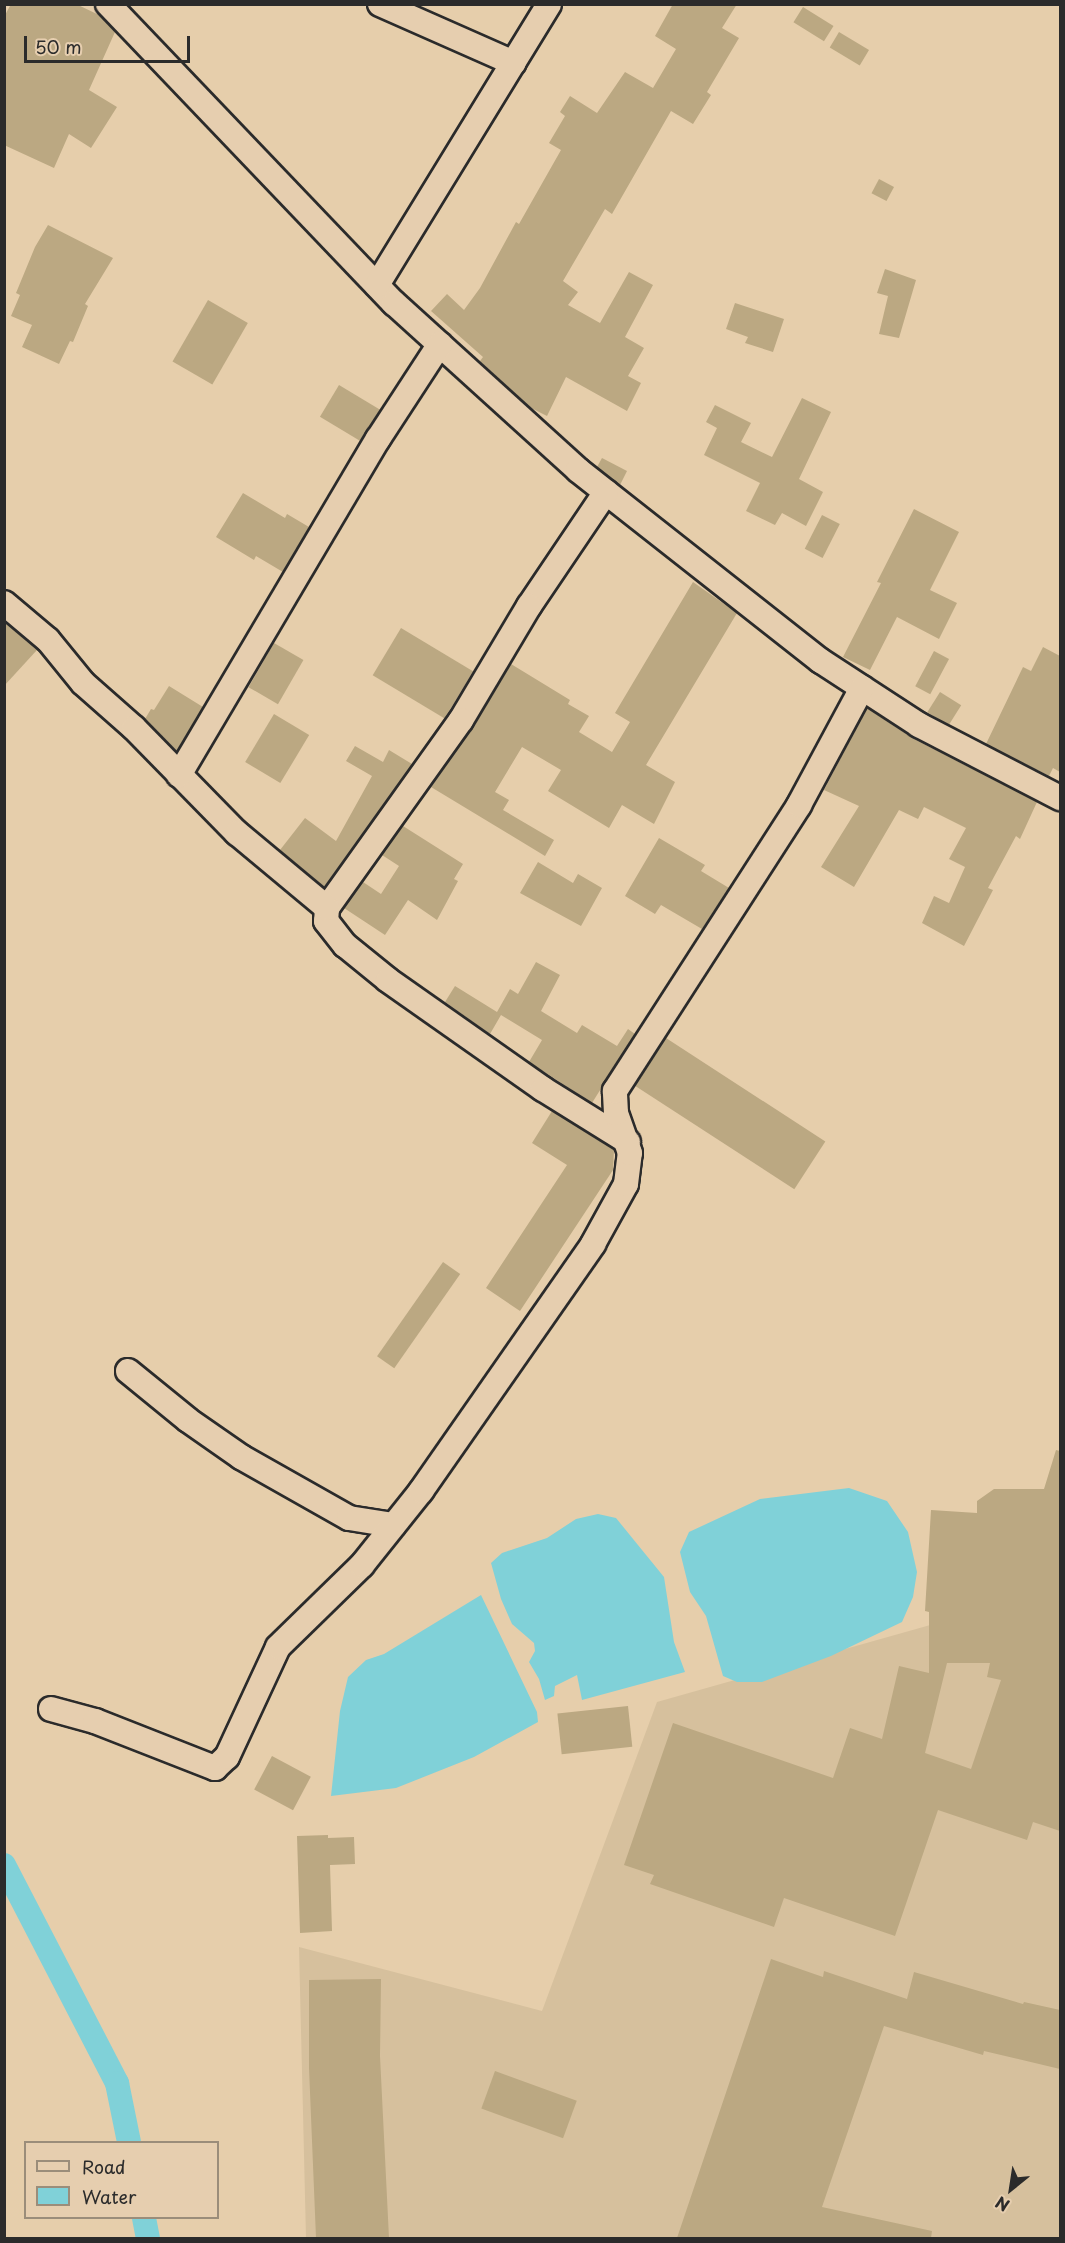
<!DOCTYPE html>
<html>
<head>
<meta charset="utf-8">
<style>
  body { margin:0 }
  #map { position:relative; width:1065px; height:2243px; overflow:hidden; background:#e6ceab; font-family:"Playpen Sans",sans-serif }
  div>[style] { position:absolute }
  .built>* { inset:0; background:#d6c09d }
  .water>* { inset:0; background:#80d1d8 }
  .canal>* { height:24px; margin:-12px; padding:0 12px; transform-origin:12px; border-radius:12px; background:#80d1d8 }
  .building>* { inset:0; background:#bba882; transform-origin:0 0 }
  .roads { filter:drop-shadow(2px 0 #2b2b2b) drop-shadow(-2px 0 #2b2b2b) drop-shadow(0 2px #2b2b2b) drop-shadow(0 -2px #2b2b2b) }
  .minor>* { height:24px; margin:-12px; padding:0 12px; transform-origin:12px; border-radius:12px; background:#e6ceaf }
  span { translate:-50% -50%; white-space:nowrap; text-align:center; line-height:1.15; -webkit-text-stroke:6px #e6ceaf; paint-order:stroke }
  .frame { position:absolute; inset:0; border:6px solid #2b2b2b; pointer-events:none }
  .legend { position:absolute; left:24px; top:2141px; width:195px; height:78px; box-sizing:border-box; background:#e6ceaf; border:2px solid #9b8d7a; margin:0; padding:8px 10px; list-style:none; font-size:18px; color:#2b2b2b }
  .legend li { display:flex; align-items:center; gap:12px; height:30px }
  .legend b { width:30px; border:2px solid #9b8d7a }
  .north { position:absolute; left:981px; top:2159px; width:60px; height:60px; -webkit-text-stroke:4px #e6ceaf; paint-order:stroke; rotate:210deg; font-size:16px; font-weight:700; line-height:24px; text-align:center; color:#2b2b2b }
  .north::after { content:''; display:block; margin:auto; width:21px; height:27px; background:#2b2b2b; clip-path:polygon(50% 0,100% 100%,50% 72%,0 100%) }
  .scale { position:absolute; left:24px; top:36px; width:166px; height:27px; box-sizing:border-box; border:3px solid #2b2b2b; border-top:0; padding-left:8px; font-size:18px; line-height:21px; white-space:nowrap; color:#2b2b2b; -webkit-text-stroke:4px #e6ceaf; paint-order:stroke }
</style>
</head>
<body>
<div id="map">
  <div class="built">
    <i style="clip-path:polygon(1060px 1614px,1060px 2238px,306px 2238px,299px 1947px,542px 2011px,657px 1702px,948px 1620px)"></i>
  </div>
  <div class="water">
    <i style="clip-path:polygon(849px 1488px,887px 1501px,908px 1532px,917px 1572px,913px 1597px,902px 1622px,831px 1656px,762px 1682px,737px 1682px,723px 1676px,706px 1616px,690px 1592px,680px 1552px,689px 1532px,760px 1499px)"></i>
    <i style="clip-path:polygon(598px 1514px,616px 1518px,664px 1577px,674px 1642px,685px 1672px,582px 1700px,577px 1675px,555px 1686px,554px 1696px,545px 1700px,539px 1679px,529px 1662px,535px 1651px,534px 1643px,512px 1624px,501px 1599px,491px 1563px,502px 1553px,547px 1538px,576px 1519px)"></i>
    <i style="clip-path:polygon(481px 1595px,537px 1712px,538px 1722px,474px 1757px,396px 1788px,331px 1796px,340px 1711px,348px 1677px,366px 1660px,384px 1654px)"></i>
  </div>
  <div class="canal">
    <i style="left:4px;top:1865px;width:246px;rotate:62.6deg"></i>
    <i style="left:117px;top:2083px;width:60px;rotate:78.5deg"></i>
    <i style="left:144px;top:2218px;width:20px;rotate:79deg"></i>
  </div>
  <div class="building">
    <i style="clip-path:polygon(11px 4px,76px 4px,99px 15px,115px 32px,89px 90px,117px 107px,91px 148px,69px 134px,54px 168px,4px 145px,4px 17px)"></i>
    <i style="clip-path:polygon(673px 4px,737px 4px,722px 28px,739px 38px,707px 92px,711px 95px,693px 124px,671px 111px,612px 214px,605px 209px,563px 281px,578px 292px,568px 305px,600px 323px,629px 272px,653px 285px,625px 337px,644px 348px,628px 376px,641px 383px,627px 411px,566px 377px,547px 416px,531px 408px,480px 361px,483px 357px,431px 311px,447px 294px,464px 310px,480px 288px,516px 222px,519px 224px,561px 150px,549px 143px,565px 116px,560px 112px,570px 96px,597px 113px,625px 72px,653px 88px,676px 49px,655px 36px)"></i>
    <i style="left:803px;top:7px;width:36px;height:18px;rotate:32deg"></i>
    <i style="left:839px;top:32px;width:35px;height:18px;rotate:31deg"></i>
    <i style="left:879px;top:179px;width:17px;height:16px;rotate:28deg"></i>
    <i style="clip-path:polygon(48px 225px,113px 258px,85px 304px,88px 306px,73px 342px,70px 341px,59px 364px,22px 347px,32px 325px,11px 316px,20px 295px,16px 293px,35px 247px)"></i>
    <i style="clip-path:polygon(885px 269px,916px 280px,899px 338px,879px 334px,888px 296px,877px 293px)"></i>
    <i style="left:208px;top:300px;width:46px;height:71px;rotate:30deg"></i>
    <i style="clip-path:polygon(735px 303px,784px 319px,773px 352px,745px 343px,748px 337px,726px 329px)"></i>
    <i style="left:339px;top:385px;width:48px;height:37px;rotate:31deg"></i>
    <i style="clip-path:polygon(802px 398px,831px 412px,799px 479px,823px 492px,806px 526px,782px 513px,775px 525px,746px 511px,760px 483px,704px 455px,717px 428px,706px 422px,715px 405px,751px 423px,741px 442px,772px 457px)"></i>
    <i style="clip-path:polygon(602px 458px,627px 471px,620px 485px,597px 467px)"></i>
    <i style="clip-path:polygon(243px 493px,285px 518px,287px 514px,309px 527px,283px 572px,256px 556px,254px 560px,216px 537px)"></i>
    <i style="clip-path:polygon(914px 509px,959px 532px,930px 590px,957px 603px,939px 639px,897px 617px,870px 670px,843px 657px,881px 583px,877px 582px)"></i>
    <i style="left:822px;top:515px;width:20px;height:38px;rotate:27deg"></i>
    <i style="clip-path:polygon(693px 582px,737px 613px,646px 765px,675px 782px,654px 824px,622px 805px,609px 828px,548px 791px,561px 770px,522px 747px,495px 792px,509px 800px,503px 810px,554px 840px,545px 856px,431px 787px,473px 727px,511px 664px,570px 700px,568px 704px,589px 716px,579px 732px,612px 752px,630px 722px,615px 713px)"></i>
    <i style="clip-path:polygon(4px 622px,37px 650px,4px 686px)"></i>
    <i style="left:401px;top:628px;width:84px;height:55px;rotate:31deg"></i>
    <i style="left:274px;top:643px;width:34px;height:51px;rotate:30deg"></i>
    <i style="clip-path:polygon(1043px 647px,1060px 656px,1060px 772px,1053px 768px,1049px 776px,986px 744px,1023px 667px,1031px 671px)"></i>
    <i style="left:934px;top:651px;width:17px;height:40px;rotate:28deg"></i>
    <i style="clip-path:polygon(169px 686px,203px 707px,177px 751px,145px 719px,151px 709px,154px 710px)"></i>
    <i style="left:940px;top:692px;width:25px;height:24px;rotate:32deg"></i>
    <i style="clip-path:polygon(867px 708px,912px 738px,1037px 802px,1020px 839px,1016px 836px,988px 888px,993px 890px,964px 946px,922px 923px,934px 896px,949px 903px,965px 867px,949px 859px,966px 828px,924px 807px,918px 819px,899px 810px,854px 887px,821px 867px,859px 806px,824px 790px)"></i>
    <i style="left:274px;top:714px;width:41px;height:56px;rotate:31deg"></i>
    <i style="clip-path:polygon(355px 746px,383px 762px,389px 750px,412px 764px,324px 887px,280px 850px,305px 818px,336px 841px,372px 776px,346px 761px)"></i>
    <i style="clip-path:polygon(403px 826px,463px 864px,454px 879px,458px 881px,437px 920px,408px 900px,385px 935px,344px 908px,363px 882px,381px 894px,399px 866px,382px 855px)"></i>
    <i style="clip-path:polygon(659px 838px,705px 865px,701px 871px,729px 888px,702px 929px,661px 905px,655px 914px,625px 896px)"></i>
    <i style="clip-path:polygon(538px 862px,573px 883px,578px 874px,602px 888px,581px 926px,520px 893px)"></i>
    <i style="clip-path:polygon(536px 962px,560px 975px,541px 1011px,577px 1033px,582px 1025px,617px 1046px,628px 1029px,635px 1034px,592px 1103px,529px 1062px,542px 1040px,501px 1015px,490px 1034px,445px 1002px,455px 986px,497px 1012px,510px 989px,518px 994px)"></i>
    <i style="left:666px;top:1038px;width:190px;height:57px;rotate:33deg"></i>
    <i style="clip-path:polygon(552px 1111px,614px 1150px,613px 1170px,520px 1311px,486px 1288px,567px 1165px,532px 1143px)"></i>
    <i style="left:443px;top:1262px;width:21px;height:115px;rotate:35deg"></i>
    <i style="clip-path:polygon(evenodd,1056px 1450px,1060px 1451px,1060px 1831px,1033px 1822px,1027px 1840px,938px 1810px,895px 1936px,784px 1898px,774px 1927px,650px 1884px,654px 1875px,624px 1865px,673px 1723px,833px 1778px,850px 1728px,882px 1739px,899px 1666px,929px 1673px,929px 1612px,925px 1611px,931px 1510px,977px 1513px,977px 1501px,994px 1489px,1044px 1489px,1056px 1450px,947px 1663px,990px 1663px,987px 1677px,1001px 1680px,971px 1769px,925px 1753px,947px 1663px)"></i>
    <i style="left:628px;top:1706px;width:41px;height:71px;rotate:84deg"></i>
    <i style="left:272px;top:1756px;width:44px;height:38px;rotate:28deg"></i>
    <i style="clip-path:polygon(328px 1835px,328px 1838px,354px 1837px,355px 1864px,330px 1865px,332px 1931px,300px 1933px,297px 1836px)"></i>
    <i style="clip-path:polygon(771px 1959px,823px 1977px,824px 1971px,907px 1999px,914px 1972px,1023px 2004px,1024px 2002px,1060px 2010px,1060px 2069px,984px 2051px,983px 2055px,884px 2026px,822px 2207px,932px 2231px,931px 2238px,677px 2238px)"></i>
    <i style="clip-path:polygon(381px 1979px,380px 2056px,389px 2238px,316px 2238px,309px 2068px,309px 1980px)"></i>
    <i style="left:495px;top:2071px;width:87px;height:40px;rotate:20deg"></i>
  </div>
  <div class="roads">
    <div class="minor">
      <i style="left:108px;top:4px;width:414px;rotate:46.3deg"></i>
      <i style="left:394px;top:303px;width:248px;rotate:42.2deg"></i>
      <i style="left:578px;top:470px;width:309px;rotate:38.2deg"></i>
      <i style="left:821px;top:661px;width:117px;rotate:33.1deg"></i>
      <i style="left:919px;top:725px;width:159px;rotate:27.4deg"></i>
      <i style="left:380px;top:4px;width:146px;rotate:23.8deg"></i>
      <i style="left:377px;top:285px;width:329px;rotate:-58.5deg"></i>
      <i style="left:606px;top:492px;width:138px;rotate:124deg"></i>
      <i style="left:529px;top:606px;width:133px;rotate:120.8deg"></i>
      <i style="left:461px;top:720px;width:231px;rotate:125.5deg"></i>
      <i style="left:327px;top:908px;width:13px;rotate:94deg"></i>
      <i style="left:326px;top:921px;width:31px;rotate:52deg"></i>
      <i style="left:345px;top:945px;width:55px;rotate:39.1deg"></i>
      <i style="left:388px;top:980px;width:189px;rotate:35.1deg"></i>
      <i style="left:543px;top:1089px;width:100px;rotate:31.9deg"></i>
      <i style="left:4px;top:603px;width:57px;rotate:40.1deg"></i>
      <i style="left:48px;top:640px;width:55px;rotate:50.9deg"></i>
      <i style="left:83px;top:683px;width:68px;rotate:41.4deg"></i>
      <i style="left:134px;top:728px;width:147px;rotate:45.6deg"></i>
      <i style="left:237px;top:833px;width:117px;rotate:39.8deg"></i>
      <i style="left:179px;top:775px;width:391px;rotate:-59.4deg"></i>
      <i style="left:378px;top:439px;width:113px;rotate:-56.9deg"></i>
      <i style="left:128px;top:1371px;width:77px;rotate:39.2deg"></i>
      <i style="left:188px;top:1420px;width:65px;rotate:34.9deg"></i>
      <i style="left:241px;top:1457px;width:124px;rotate:29.5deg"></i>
      <i style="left:349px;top:1518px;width:45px;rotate:9deg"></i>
      <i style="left:51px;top:1709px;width:46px;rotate:15.3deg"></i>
      <i style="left:95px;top:1721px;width:129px;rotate:21.4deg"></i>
      <i style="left:215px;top:1768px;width:16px;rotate:-43deg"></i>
      <i style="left:227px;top:1757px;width:121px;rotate:-65.1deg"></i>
      <i style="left:278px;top:1647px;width:117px;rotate:-44.3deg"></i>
      <i style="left:362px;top:1565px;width:95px;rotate:-51.4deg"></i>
      <i style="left:421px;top:1491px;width:301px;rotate:-55.1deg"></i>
      <i style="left:593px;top:1244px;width:68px;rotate:-61.2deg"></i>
      <i style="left:626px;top:1184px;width:31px;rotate:-83deg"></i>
      <i style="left:630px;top:1153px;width:42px;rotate:-109.3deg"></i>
      <i style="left:616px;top:1113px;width:22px;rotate:-93deg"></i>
      <i style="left:615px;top:1091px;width:340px;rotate:-57.2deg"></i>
      <i style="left:799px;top:805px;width:133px;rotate:-61.7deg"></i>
    </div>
  </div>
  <div class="frame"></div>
  <ul class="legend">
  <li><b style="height:8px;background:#e6ceaf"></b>Road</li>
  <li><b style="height:16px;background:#80d1d8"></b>Water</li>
  </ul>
  <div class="north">N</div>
  <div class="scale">50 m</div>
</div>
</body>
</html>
